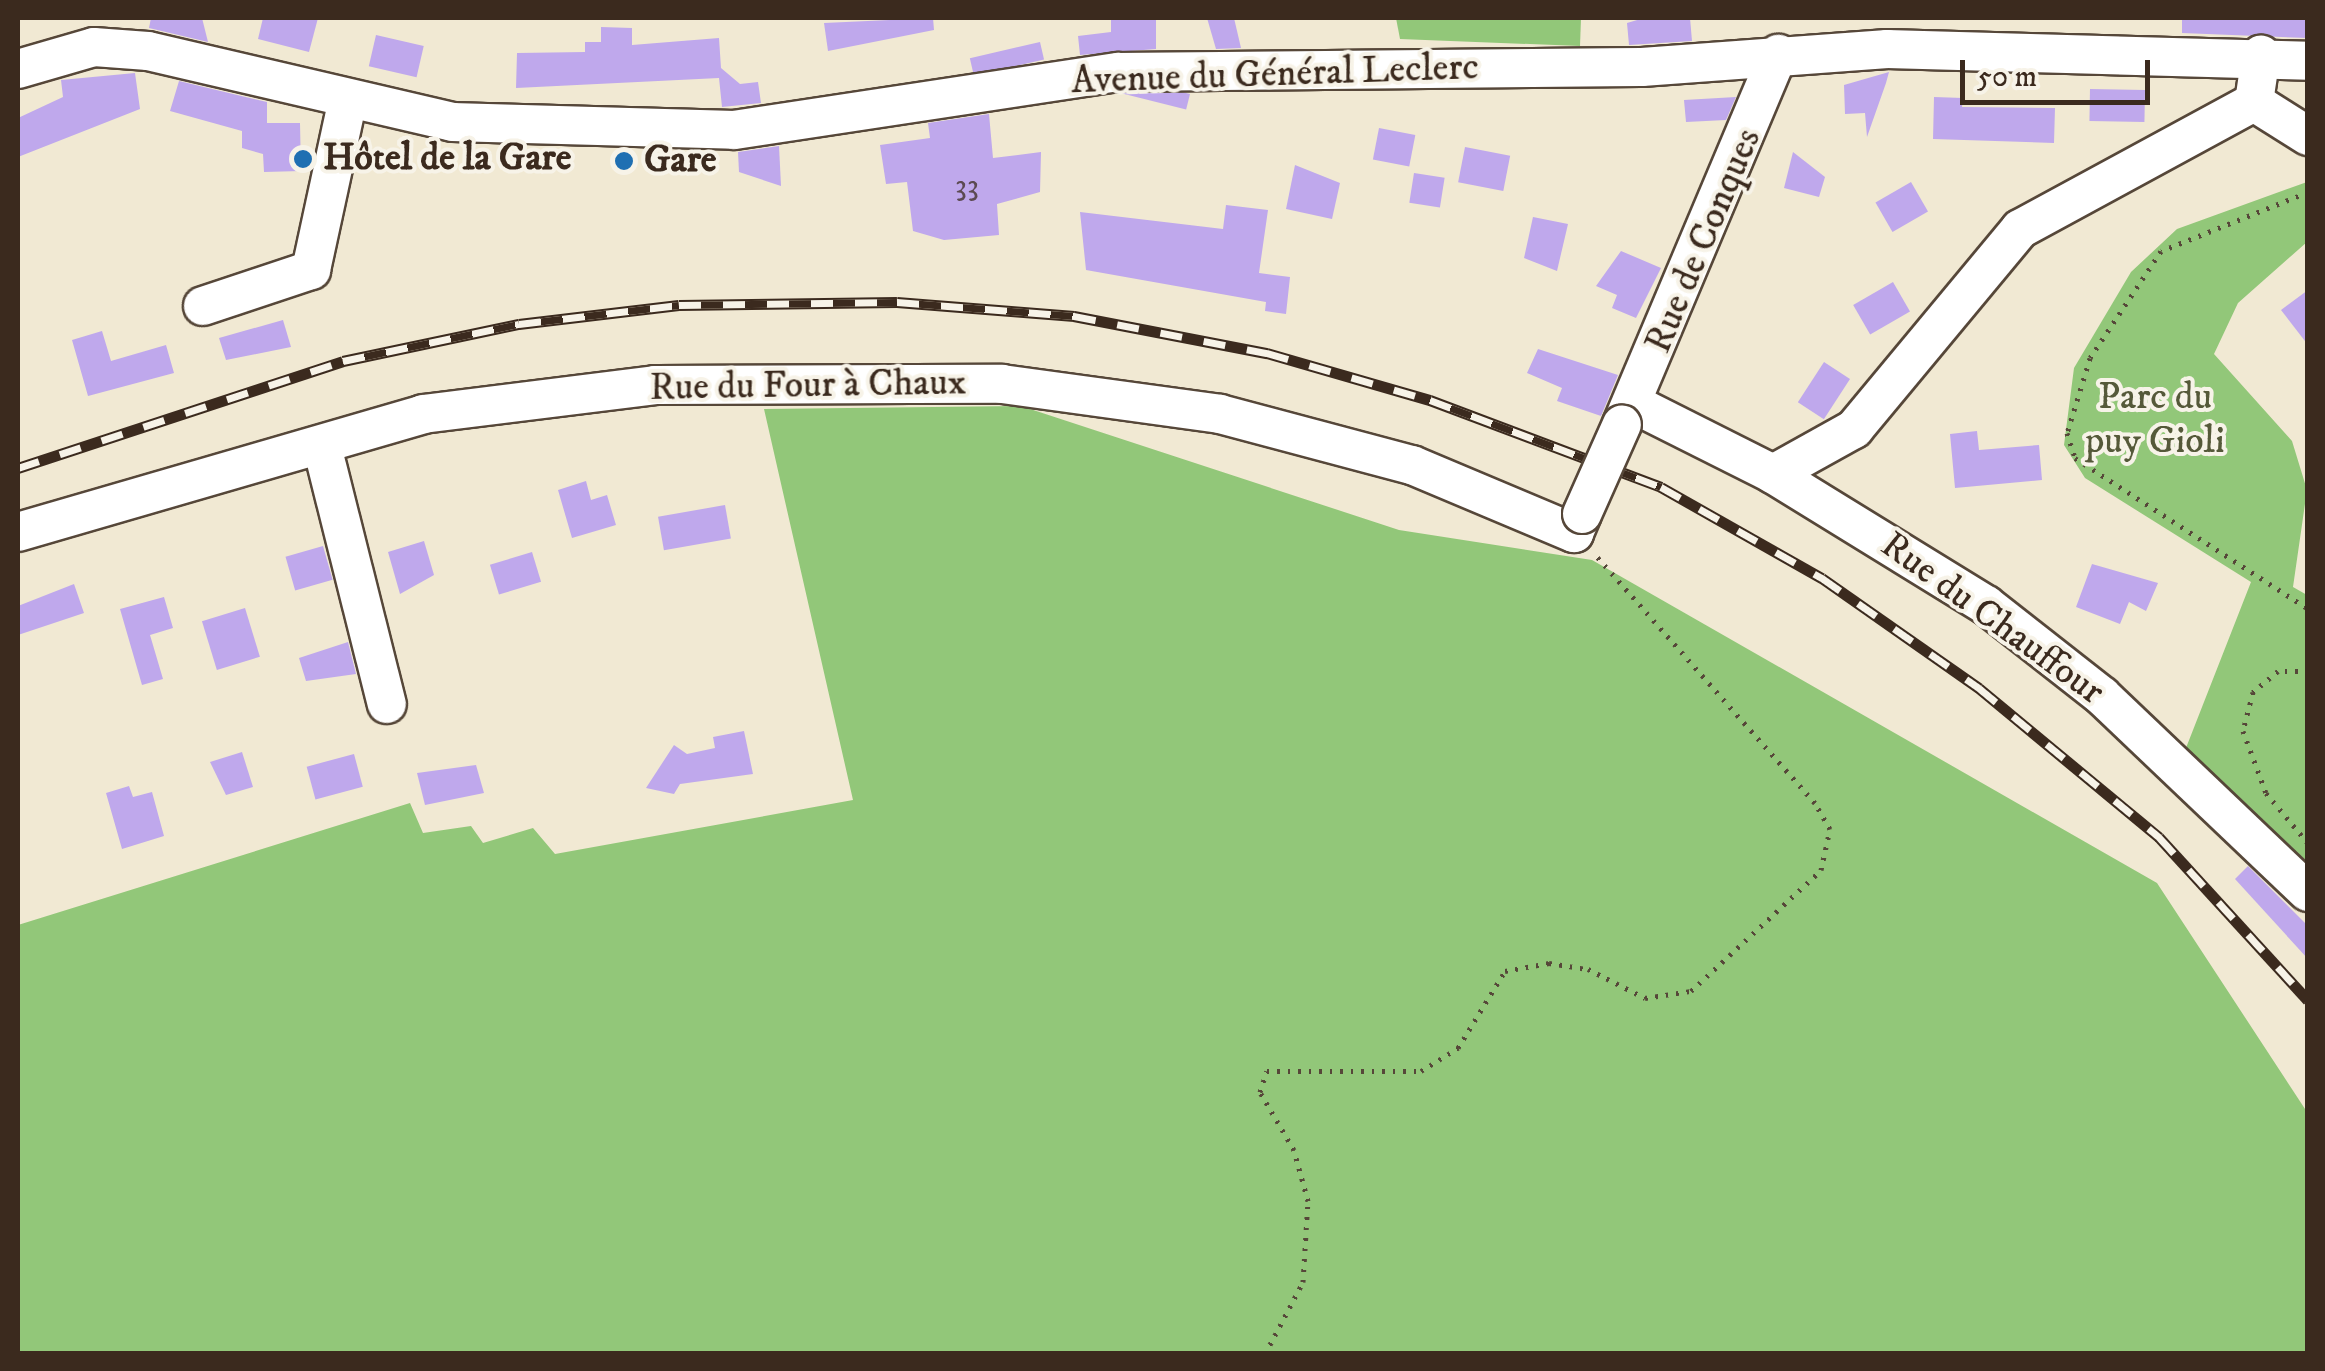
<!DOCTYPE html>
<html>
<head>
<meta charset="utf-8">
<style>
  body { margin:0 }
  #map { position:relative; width:2325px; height:1371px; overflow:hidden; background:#f1e9d3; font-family:"IM FELL DW Pica",serif }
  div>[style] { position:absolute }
  .green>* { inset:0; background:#92c779 }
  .building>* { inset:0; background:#bfa8ec; transform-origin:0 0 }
  .path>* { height:5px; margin-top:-2.5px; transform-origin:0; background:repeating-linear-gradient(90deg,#564739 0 2.5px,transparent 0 10.5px) }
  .roads { filter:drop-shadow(2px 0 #564739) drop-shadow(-2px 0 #564739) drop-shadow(0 2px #564739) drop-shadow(0 -2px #564739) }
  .minor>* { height:38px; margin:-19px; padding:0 19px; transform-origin:19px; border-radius:19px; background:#fff }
  .rail>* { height:11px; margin-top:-5.5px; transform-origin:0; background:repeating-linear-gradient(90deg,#f7f3e8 0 22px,#3b2a1e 0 44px); box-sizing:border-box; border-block:2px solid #3b2a1e }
  .bridges { filter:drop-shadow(2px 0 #564739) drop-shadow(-2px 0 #564739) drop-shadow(0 2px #564739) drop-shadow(0 -2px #564739) }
  .minor-bridge>* { height:38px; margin:-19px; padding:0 19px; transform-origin:19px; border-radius:19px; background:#fff }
  .dots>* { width:28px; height:28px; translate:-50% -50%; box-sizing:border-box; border:5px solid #f7f3e8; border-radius:50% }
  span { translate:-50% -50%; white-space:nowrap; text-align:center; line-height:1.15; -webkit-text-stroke:8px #f7f3e8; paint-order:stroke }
  .number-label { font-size:32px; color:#5c4a52 }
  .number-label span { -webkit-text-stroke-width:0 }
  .street-label { font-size:38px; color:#3b2a1e }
  .poi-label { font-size:38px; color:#3b2a1e; font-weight:700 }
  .left { translate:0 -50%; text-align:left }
  .park-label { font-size:38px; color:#555939 }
  .frame { position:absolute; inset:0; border:20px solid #3b2a1e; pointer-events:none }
  .scale { position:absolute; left:1960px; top:60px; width:190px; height:45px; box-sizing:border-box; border:5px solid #3b2a1e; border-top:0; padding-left:12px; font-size:30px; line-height:35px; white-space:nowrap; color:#3b2a1e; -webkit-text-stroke:8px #f7f3e8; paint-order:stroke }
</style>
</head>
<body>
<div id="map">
  <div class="green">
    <i style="clip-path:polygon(1396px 18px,1581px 18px,1580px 46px,1400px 39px)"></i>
    <i style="clip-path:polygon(2307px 182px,2307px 242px,2238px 303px,2214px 354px,2292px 441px,2307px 490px,2293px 587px,2307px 595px,2307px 862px,2184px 753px,2251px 582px,2085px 478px,2064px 445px,2074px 368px,2131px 272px,2177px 229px)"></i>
    <i style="clip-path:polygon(1021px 406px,1399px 530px,1592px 560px,2157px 883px,2307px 1112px,2307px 1353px,18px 1353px,18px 925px,410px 803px,423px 833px,471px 826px,483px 843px,533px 828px,555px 854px,853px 800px,764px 409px)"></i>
  </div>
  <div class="building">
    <i style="clip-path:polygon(151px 18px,202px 18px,208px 42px,149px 28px)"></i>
    <i style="clip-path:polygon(263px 18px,318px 18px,309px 52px,258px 39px)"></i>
    <i style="clip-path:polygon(933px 18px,934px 30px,828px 51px,824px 23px)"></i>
    <i style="clip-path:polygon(1111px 18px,1156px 18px,1156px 49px,1080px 55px,1078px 36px,1111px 32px)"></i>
    <i style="clip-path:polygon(1207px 18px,1234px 18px,1241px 48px,1216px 49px)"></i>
    <i style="clip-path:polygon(1644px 18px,1690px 18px,1692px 41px,1629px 45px,1627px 23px)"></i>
    <i style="clip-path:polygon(2182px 18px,2308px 18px,2308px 38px,2182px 33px)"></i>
    <i style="clip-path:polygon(601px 27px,632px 28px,632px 45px,719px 38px,721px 68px,740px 84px,758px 82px,761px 103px,722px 107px,719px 78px,516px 88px,517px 53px,585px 52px,585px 42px,601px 42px)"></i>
    <i style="left:376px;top:35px;width:49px;height:32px;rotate:13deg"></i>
    <i style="left:1040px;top:42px;width:18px;height:72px;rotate:77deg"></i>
    <i style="clip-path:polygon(1889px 72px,1886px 83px,1867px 137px,1865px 113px,1845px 114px,1844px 85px)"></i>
    <i style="clip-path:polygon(135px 73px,140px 109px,18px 157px,18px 118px,63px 97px,61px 80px)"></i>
    <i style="clip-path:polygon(179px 81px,267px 102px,267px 123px,300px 123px,301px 171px,264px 172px,263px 154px,242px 148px,242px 131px,170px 111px)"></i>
    <i style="left:2090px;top:89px;width:55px;height:32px;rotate:1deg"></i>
    <i style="left:1190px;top:94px;width:16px;height:74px;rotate:104deg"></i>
    <i style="clip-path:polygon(1736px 97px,1726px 120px,1686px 122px,1684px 100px)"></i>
    <i style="clip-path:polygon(1934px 97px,1963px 98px,1962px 107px,2055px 108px,2054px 143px,1933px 139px)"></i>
    <i style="clip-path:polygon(989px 114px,993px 158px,1041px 152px,1040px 192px,997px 204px,999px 235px,944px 240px,913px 231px,907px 182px,886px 184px,880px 145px,930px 138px,928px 123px)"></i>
    <i style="left:1379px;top:128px;width:37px;height:32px;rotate:11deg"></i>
    <i style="clip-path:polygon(779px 146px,781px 186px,739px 172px,738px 152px)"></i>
    <i style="left:1465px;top:147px;width:46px;height:36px;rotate:11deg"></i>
    <i style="clip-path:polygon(1793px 152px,1825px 177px,1819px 197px,1784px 188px)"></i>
    <i style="clip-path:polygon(1295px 165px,1340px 183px,1332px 219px,1286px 209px)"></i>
    <i style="left:1414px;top:173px;width:31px;height:30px;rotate:9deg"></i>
    <i style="left:1911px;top:182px;width:34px;height:41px;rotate:60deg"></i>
    <i style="clip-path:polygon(1226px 205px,1268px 210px,1259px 273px,1290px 277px,1286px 314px,1265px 311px,1266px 302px,1086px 270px,1080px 212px,1223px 229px)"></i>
    <i style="clip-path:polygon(1533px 217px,1568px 224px,1557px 271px,1524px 258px)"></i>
    <i style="clip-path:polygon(1621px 251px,1661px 268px,1636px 318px,1612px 308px,1617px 295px,1596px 286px)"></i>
    <i style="left:1893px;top:282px;width:34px;height:46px;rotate:60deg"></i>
    <i style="clip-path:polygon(2308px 290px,2308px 345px,2281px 310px)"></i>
    <i style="clip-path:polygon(283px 320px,291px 347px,226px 360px,219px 338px)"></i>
    <i style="clip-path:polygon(102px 331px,111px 361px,166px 345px,174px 373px,88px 396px,72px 340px)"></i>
    <i style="clip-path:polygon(1538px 349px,1618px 375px,1601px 416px,1557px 401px,1562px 388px,1527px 373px)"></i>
    <i style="left:1824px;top:362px;width:31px;height:48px;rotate:33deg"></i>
    <i style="clip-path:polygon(1977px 431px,1979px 450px,2039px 445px,2042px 480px,1955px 488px,1950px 434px)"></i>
    <i style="clip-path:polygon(586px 481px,591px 500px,607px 495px,616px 525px,572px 538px,558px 490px)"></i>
    <i style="left:725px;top:505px;width:34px;height:68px;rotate:80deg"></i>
    <i style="clip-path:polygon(424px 541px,434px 575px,400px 594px,388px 552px)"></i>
    <i style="left:323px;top:546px;width:35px;height:39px;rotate:74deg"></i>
    <i style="left:532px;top:552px;width:31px;height:44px;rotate:73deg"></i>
    <i style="clip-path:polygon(2092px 564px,2158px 583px,2146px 611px,2129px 602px,2120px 624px,2076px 607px)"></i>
    <i style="clip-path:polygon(74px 584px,84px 613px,18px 635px,18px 606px)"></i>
    <i style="clip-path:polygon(164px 597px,173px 628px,150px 635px,163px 679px,142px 685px,120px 609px)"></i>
    <i style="left:245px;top:608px;width:51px;height:45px;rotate:73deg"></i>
    <i style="clip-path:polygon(348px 642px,356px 674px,306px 681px,299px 658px)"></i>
    <i style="clip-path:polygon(744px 731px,753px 774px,680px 784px,674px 794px,646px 788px,674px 745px,687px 754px,715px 748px,713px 737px)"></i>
    <i style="clip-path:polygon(242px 752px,253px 787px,226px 795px,210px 762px)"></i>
    <i style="left:354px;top:754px;width:34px;height:49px;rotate:75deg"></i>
    <i style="clip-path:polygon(476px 765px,484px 793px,425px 805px,417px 773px)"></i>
    <i style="clip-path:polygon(129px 786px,133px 797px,152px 792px,164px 836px,122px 849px,106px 793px)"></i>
    <i style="clip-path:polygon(2248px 866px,2308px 926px,2308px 959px,2235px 879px)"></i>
  </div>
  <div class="path">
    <i style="left:2308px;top:192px;width:158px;rotate:158.1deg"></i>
    <i style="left:2161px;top:251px;width:128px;rotate:123.6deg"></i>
    <i style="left:2090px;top:358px;width:78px;rotate:107deg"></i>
    <i style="left:2067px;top:433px;width:26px;rotate:72deg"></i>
    <i style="left:2075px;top:458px;width:278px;rotate:32.9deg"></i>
    <i style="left:2308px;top:671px;width:30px;rotate:180deg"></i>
    <i style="left:2278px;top:671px;width:33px;rotate:140deg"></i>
    <i style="left:2253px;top:692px;width:40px;rotate:104.4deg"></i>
    <i style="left:2243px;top:731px;width:66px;rotate:69.6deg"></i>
    <i style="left:2266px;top:793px;width:65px;rotate:50deg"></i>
    <i style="left:1265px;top:1354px;width:81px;rotate:-62.2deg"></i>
    <i style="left:1303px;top:1282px;width:81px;rotate:-86.5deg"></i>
    <i style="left:1308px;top:1201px;width:53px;rotate:-105.4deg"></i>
    <i style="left:1294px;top:1150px;width:67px;rotate:-120.4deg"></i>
    <i style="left:1260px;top:1092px;width:22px;rotate:-72deg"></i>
    <i style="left:1267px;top:1071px;width:154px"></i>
    <i style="left:1421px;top:1071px;width:44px;rotate:-31.9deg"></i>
    <i style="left:1458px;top:1048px;width:90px;rotate:-58.6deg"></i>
    <i style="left:1505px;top:971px;width:45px;rotate:-10.3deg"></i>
    <i style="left:1549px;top:963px;width:39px;rotate:9deg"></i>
    <i style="left:1588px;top:969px;width:64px;rotate:27deg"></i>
    <i style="left:1645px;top:998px;width:47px;rotate:-8.7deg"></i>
    <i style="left:1691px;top:991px;width:178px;rotate:-42.9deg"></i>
    <i style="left:1821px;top:870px;width:42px;rotate:-77.6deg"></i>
    <i style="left:1830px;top:829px;width:30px;rotate:-120deg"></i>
    <i style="left:1815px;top:803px;width:334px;rotate:-131.5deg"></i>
  </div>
  <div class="roads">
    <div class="minor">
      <i style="left:18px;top:69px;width:79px;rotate:-16.1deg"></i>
      <i style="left:94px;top:47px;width:54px;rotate:4.2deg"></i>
      <i style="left:148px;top:51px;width:313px;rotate:13.1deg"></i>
      <i style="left:453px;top:122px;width:281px;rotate:1.6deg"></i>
      <i style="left:734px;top:130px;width:388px;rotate:-8.6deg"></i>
      <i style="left:1118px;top:72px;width:524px;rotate:-0.55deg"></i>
      <i style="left:1642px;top:67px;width:246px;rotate:-4.2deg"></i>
      <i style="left:1887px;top:49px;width:421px;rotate:1.6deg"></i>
      <i style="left:2254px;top:102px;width:64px;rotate:32.2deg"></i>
      <i style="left:203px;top:306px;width:114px;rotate:-18.4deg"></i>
      <i style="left:311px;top:270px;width:171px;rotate:-77.8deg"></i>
      <i style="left:1634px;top:404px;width:156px;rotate:26.7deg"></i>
      <i style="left:1773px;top:474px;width:250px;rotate:31.6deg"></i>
      <i style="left:1986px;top:605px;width:147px;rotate:38.1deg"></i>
      <i style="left:2102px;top:696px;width:284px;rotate:43.6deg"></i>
      <i style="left:1622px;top:424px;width:402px;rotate:-67.1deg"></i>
      <i style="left:322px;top:446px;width:266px;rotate:75.9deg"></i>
      <i style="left:1773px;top:474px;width:93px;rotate:-29.1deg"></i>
      <i style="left:1854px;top:429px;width:260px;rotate:-50.3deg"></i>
      <i style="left:2020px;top:229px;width:266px;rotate:-28.5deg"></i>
      <i style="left:2254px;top:102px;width:48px;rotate:-81.5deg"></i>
      <i style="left:18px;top:532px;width:422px;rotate:-16.2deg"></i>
      <i style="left:423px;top:414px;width:234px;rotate:-7.1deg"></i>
      <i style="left:655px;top:385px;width:347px;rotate:-0.2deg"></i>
      <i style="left:1002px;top:384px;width:220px;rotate:7.8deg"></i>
      <i style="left:1220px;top:414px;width:199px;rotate:14.9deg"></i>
      <i style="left:1412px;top:465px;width:176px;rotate:22.8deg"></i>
      <i style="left:1574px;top:533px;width:21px;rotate:-67deg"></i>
    </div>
  </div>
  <div class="rail">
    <i style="left:18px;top:468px;width:342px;rotate:-18.2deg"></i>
    <i style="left:343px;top:361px;width:180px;rotate:-11.9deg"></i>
    <i style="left:519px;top:324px;width:161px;rotate:-6.8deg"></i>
    <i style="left:679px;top:305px;width:218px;rotate:-0.8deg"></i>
    <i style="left:897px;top:302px;width:178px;rotate:4.5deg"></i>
    <i style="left:1074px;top:316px;width:197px;rotate:10.9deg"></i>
    <i style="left:1267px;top:353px;width:170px;rotate:16.1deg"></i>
    <i style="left:1430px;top:400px;width:247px;rotate:20.6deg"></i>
    <i style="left:1661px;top:487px;width:185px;rotate:29.5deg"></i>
    <i style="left:1822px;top:578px;width:192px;rotate:35deg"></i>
    <i style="left:1979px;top:688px;width:234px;rotate:39.6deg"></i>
    <i style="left:2159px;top:837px;width:221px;rotate:47.6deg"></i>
  </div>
  <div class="bridges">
    <div class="minor-bridge">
      <i style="left:1582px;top:514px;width:98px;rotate:-66deg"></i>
    </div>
  </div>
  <div class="dots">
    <i style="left:303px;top:159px;background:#1f6fb2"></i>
    <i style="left:624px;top:161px;background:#1f6fb2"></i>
  </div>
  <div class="number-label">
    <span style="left:967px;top:186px">33</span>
  </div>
  <div class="street-label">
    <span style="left:1275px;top:75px;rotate:-2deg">Avenue du Général Leclerc</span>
    <span style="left:1704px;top:241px;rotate:-67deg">Rue de Conques</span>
    <span style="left:808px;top:386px;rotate:-1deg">Rue du Four à Chaux</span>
    <span style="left:1992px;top:619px;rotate:36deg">Rue du Chauffour</span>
  </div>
  <div class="poi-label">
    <span class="left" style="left:323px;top:159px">Hôtel de la Gare</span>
    <span class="left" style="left:644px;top:161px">Gare</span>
  </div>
  <div class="park-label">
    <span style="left:2155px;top:420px">Parc du<br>puy Gioli</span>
  </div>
  <div class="frame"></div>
  <div class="scale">50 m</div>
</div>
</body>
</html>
